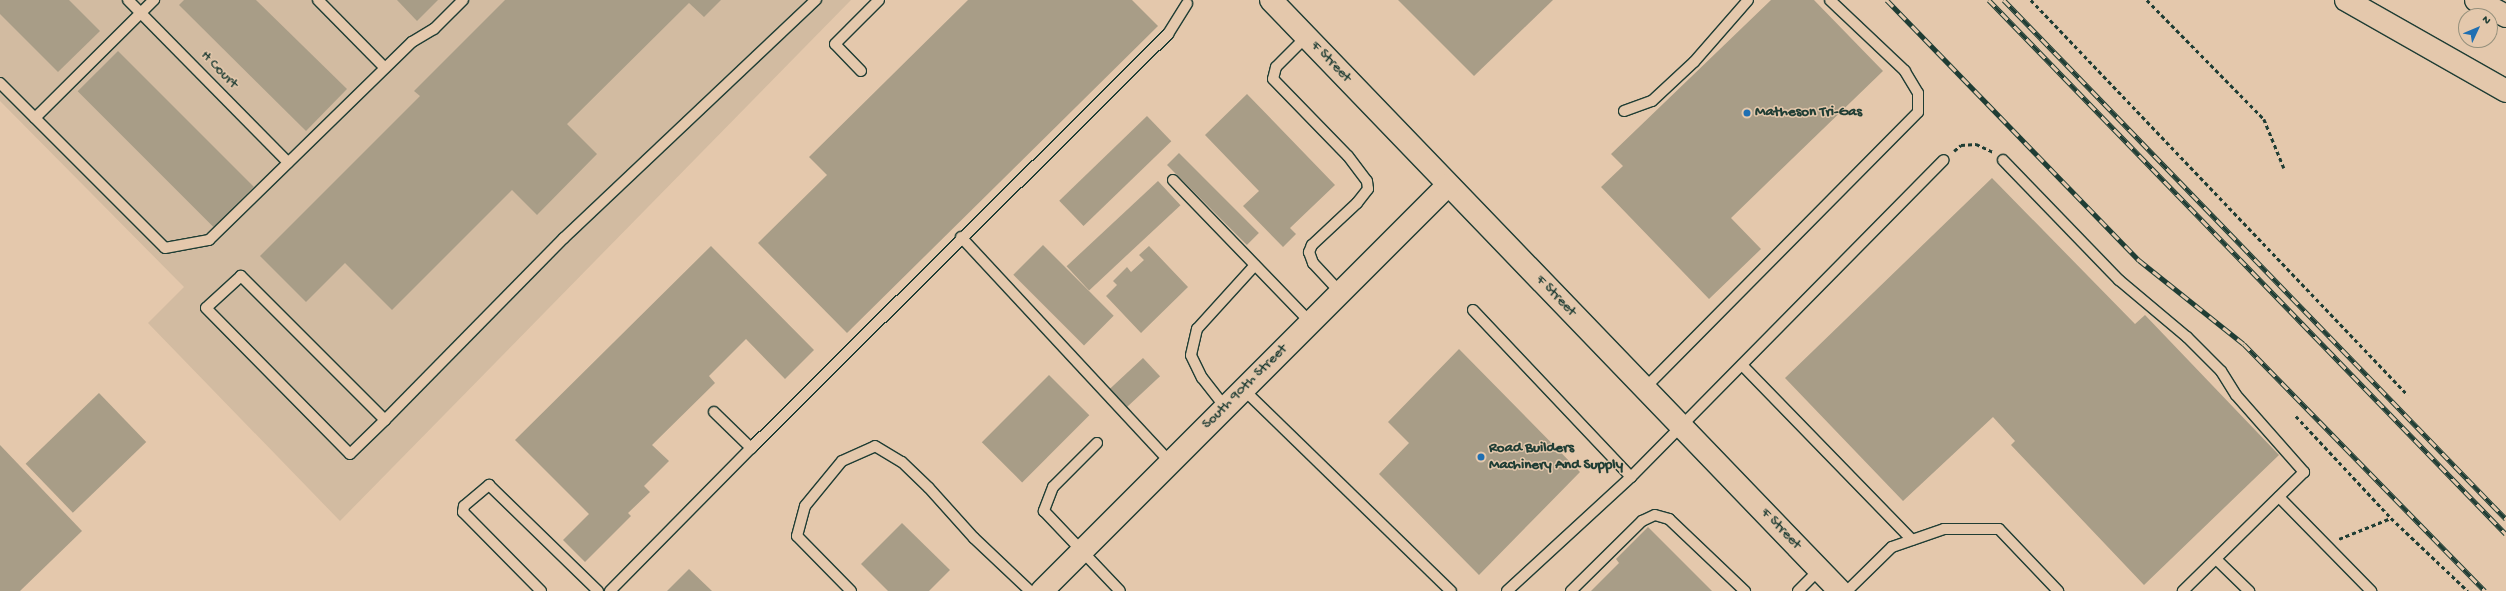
<!DOCTYPE html>
<html>
<head>
<meta charset="utf-8">
<style>
  body { margin:0 }
  #map { position:relative; width:2506px; height:591px; overflow:hidden; background:#e4c8ac; font-family:"Gochi Hand",sans-serif }
  div>[style] { position:absolute }
  .built>* { inset:0; background:#d2bba1 }
  .building>* { inset:0; background:#a89d87; transform-origin:0 0 }
  .path>* { height:2.5px; margin-top:-1.25px; transform-origin:0; background:repeating-linear-gradient(90deg,#1f3d34 0 4px,transparent 0 7px) }
  .roads { filter:drop-shadow(1px 0 #1f3d34) drop-shadow(-1px 0 #1f3d34) drop-shadow(0 1px #1f3d34) drop-shadow(0 -1px #1f3d34) }
  .service>* { height:10px; margin:-5px; padding:0 5px; transform-origin:5px; border-radius:5px; background:#e4c8ac }
  .tertiary>* { height:22px; margin:-11px; padding:0 11px; transform-origin:11px; border-radius:11px; background:#e4c8ac }
  .motorway>* { height:22px; margin:-11px; padding:0 11px; transform-origin:11px; border-radius:11px; background:#e4c8ac }
  .rail>* { height:4.5px; margin-top:-2.25px; transform-origin:0; background:repeating-linear-gradient(90deg,#e4c8ac 0 9px,#1f3d34 0 18px); box-sizing:border-box; border-block:1px solid #1f3d34 }
  .dots>* { width:11px; height:11px; translate:-50% -50%; box-sizing:border-box; border:2px solid #e4c8ac; border-radius:50% }
  span { translate:-50% -50%; white-space:nowrap; text-align:center; line-height:1.15; -webkit-text-stroke:3px #e4c8ac; paint-order:stroke }
  .street-label { font-size:15px; color:#1f3d34 }
  .poi-label { font-size:15px; color:#1f3d34; font-weight:700 }
  .left { translate:0 -50%; text-align:left }
  .north { position:absolute; left:2458px; top:8px; width:40px; height:40px; box-sizing:border-box; background:#e4c8ac; border:1px solid #95907c; border-radius:50%; rotate:46deg; font-size:11px; font-weight:700; line-height:16px; text-align:center; color:#1f3d34 }
  .north::after { content:''; display:block; margin:auto; width:14px; height:18px; background:#1f6fb2; clip-path:polygon(50% 0,100% 100%,50% 72%,0 100%) }
</style>
</head>
<body>
<div id="map">
  <div class="built">
    <i style="clip-path:polygon(0 0,851px 0,340px 521px,148px 323px,184px 287px,0 101px)"></i>
  </div>
  <div class="building">
    <i style="clip-path:polygon(0 0,69px 0,100px 31px,58px 72px,0 14px)"></i>
    <i style="clip-path:polygon(184px 0,256px 0,347px 89px,306px 131px,179px 5px)"></i>
    <i style="clip-path:polygon(397px 0,438px 0,417px 21px)"></i>
    <i style="clip-path:polygon(505px 0,721px 0,704px 17px,689px 3px,567px 124px,597px 154px,537px 215px,512px 190px,392px 310px,345px 263px,306px 302px,260px 256px,420px 96px,414px 91px)"></i>
    <i style="clip-path:polygon(968px 0,1132px 0,1158px 26px,847px 333px,758px 243px,827px 175px,809px 157px)"></i>
    <i style="clip-path:polygon(1398px 0,1553px 0,1474px 76px)"></i>
    <i style="clip-path:polygon(1771px 0,1814px 0,1883px 71px,1731px 218px,1761px 249px,1709px 299px,1601px 187px,1623px 166px,1611px 154px)"></i>
    <i style="left:118px;top:51px;width:192px;height:57px;rotate:45deg"></i>
    <i style="clip-path:polygon(1247px 94px,1335px 185px,1290px 228px,1296px 234px,1283px 247px,1243px 206px,1259px 191px,1205px 135px)"></i>
    <i style="left:1147px;top:116px;width:35px;height:122px;rotate:46deg"></i>
    <i style="left:1179px;top:153px;width:113px;height:17px;rotate:45deg"></i>
    <i style="clip-path:polygon(1992px 178px,2135px 324px,2145px 315px,2279px 455px,2144px 585px,2011px 445px,2015px 441px,1993px 417px,1903px 501px,1785px 378px)"></i>
    <i style="left:1158px;top:181px;width:33px;height:125px;rotate:47deg"></i>
    <i style="left:1043px;top:245px;width:100px;height:42px;rotate:45deg"></i>
    <i style="clip-path:polygon(711px 246px,814px 350px,785px 379px,746px 339px,709px 376px,715px 383px,652px 445px,669px 461px,644px 486px,650px 492px,628px 513px,631px 516px,585px 562px,563px 540px,589px 514px,515px 440px)"></i>
    <i style="clip-path:polygon(1149px 246px,1188px 287px,1141px 333px,1106px 296px,1117px 285px,1113px 281px,1127px 267px,1131px 272px,1144px 260px,1139px 255px)"></i>
    <i style="clip-path:polygon(1459px 349px,1580px 472px,1479px 575px,1379px 474px,1409px 443px,1388px 422px)"></i>
    <i style="left:1143px;top:358px;width:25px;height:47px;rotate:47deg"></i>
    <i style="left:1049px;top:375px;width:57px;height:95px;rotate:45deg"></i>
    <i style="left:99px;top:393px;width:68px;height:102px;rotate:46deg"></i>
    <i style="clip-path:polygon(0 445px,82px 531px,20px 591px,0 591px)"></i>
    <i style="clip-path:polygon(902px 523px,950px 570px,929px 591px,888px 591px,861px 564px)"></i>
    <i style="clip-path:polygon(1648px 527px,1712px 591px,1591px 591px,1619px 563px,1616px 559px)"></i>
    <i style="clip-path:polygon(689px 569px,712px 591px,667px 591px)"></i>
  </div>
  <div class="path">
    <i style="left:2031px;top:0;width:546px;rotate:46.34deg"></i>
    <i style="left:2147px;top:0;width:167px;rotate:45.5deg"></i>
    <i style="left:2264px;top:119px;width:53px;rotate:67.8deg"></i>
    <i style="left:1954px;top:151px;width:9px;rotate:-41deg"></i>
    <i style="left:1961px;top:145px;width:15px;rotate:-4deg"></i>
    <i style="left:1976px;top:144px;width:19px;rotate:25deg"></i>
    <i style="left:2296px;top:416px;width:139px;rotate:47deg"></i>
    <i style="left:2391px;top:518px;width:106px;rotate:43.5deg"></i>
    <i style="left:2339px;top:539px;width:56px;rotate:-22deg"></i>
  </div>
  <div class="roads">
    <div class="service">
      <i style="left:128px;top:0;width:228px;rotate:45.4deg"></i>
      <i style="left:318px;top:0;width:95px;rotate:45.4deg"></i>
      <i style="left:1306px;top:37px;width:42px;rotate:135deg"></i>
      <i style="left:1276px;top:67px;width:12px;rotate:104deg"></i>
      <i style="left:1273px;top:79px;width:107px;rotate:45.8deg"></i>
      <i style="left:1348px;top:156px;width:31px;rotate:53deg"></i>
      <i style="left:1367px;top:181px;width:8px;rotate:83deg"></i>
      <i style="left:1368px;top:189px;width:18px;rotate:128deg"></i>
      <i style="left:1357px;top:203px;width:62px;rotate:137deg"></i>
      <i style="left:1312px;top:245px;width:8px;rotate:113deg"></i>
      <i style="left:1309px;top:252px;width:12px;rotate:70deg"></i>
      <i style="left:1313px;top:263px;width:40px;rotate:47deg"></i>
      <i style="left:861px;top:71px;width:37px;rotate:-134deg"></i>
      <i style="left:835px;top:44px;width:62px;rotate:-45deg"></i>
      <i style="left:0;top:83px;width:233px;rotate:45deg"></i>
      <i style="left:165px;top:248px;width:45px;rotate:-10.3deg"></i>
      <i style="left:209px;top:240px;width:284px;rotate:-44.3deg"></i>
      <i style="left:412px;top:42px;width:26px;rotate:-31deg"></i>
      <i style="left:434px;top:29px;width:41px;rotate:-45deg"></i>
      <i style="left:1624px;top:111px;width:30px;rotate:-20deg"></i>
      <i style="left:1652px;top:101px;width:57px;rotate:-42.9deg"></i>
      <i style="left:1694px;top:62px;width:82px;rotate:-48.9deg"></i>
      <i style="left:35px;top:118px;width:168px;rotate:-44.8deg"></i>
      <i style="left:2003px;top:160px;width:167px;rotate:46deg"></i>
      <i style="left:2119px;top:280px;width:89px;rotate:40deg"></i>
      <i style="left:2187px;top:337px;width:48px;rotate:45deg"></i>
      <i style="left:2221px;top:371px;width:28px;rotate:58deg"></i>
      <i style="left:2236px;top:395px;width:103px;rotate:48.6deg"></i>
      <i style="left:2304px;top:472px;width:170px;rotate:135.5deg"></i>
      <i style="left:1173px;top:180px;width:197px;rotate:46deg"></i>
      <i style="left:961px;top:237px;width:307px;rotate:47.1deg"></i>
      <i style="left:1473px;top:310px;width:230px;rotate:46.6deg"></i>
      <i style="left:1742px;top:365px;width:244px;rotate:45.8deg"></i>
      <i style="left:1645px;top:388px;width:388px;rotate:-45.3deg"></i>
      <i style="left:1918px;top:112px;width:19px;rotate:-90deg"></i>
      <i style="left:1918px;top:93px;width:26px;rotate:-121deg"></i>
      <i style="left:1905px;top:71px;width:103px;rotate:-136.6deg"></i>
      <i style="left:1243px;top:389px;width:290px;rotate:44.2deg"></i>
      <i style="left:1225px;top:407px;width:37px;rotate:-128deg"></i>
      <i style="left:1202px;top:378px;width:25px;rotate:-116deg"></i>
      <i style="left:1191px;top:355px;width:27px;rotate:-77deg"></i>
      <i style="left:1197px;top:329px;width:86px;rotate:-47.8deg"></i>
      <i style="left:714px;top:412px;width:52px;rotate:44.2deg"></i>
      <i style="left:751px;top:448px;width:588px;rotate:-44.79deg"></i>
      <i style="left:1168px;top:34px;width:36px;rotate:-58deg"></i>
      <i style="left:385px;top:420px;width:204px;rotate:-135deg"></i>
      <i style="left:241px;top:276px;width:47px;rotate:137.6deg"></i>
      <i style="left:206px;top:308px;width:205px;rotate:45.4deg"></i>
      <i style="left:350px;top:454px;width:49px;rotate:-44.2deg"></i>
      <i style="left:385px;top:420px;width:255px;rotate:-45.5deg"></i>
      <i style="left:564px;top:238px;width:347px;rotate:-43.4deg"></i>
      <i style="left:1097px;top:443px;width:62px;rotate:135deg"></i>
      <i style="left:1053px;top:487px;width:26px;rotate:111deg"></i>
      <i style="left:1044px;top:511px;width:110px;rotate:46.5deg"></i>
      <i style="left:2279px;top:497px;width:132px;rotate:45.6deg"></i>
      <i style="left:2217px;top:560px;width:45px;rotate:44.1deg"></i>
      <i style="left:541px;top:591px;width:111px;rotate:-134.6deg"></i>
      <i style="left:463px;top:512px;width:6px;rotate:-81deg"></i>
      <i style="left:464px;top:506px;width:33px;rotate:-40deg"></i>
      <i style="left:489px;top:485px;width:152px;rotate:44.2deg"></i>
      <i style="left:610px;top:591px;width:201px;rotate:-45.4deg"></i>
      <i style="left:851px;top:591px;width:77px;rotate:-134.5deg"></i>
      <i style="left:797px;top:536px;width:31px;rotate:-75deg"></i>
      <i style="left:805px;top:506px;width:58px;rotate:-50.6deg"></i>
      <i style="left:842px;top:461px;width:36px;rotate:-24deg"></i>
      <i style="left:875px;top:446px;width:31px;rotate:31deg"></i>
      <i style="left:902px;top:462px;width:37px;rotate:44deg"></i>
      <i style="left:929px;top:488px;width:67px;rotate:48deg"></i>
      <i style="left:974px;top:538px;width:77px;rotate:43.4deg"></i>
      <i style="left:1507px;top:591px;width:168px;rotate:-42.6deg"></i>
      <i style="left:1631px;top:477px;width:445px;rotate:-45.4deg"></i>
      <i style="left:1571px;top:591px;width:100px;rotate:-44.6deg"></i>
      <i style="left:1642px;top:521px;width:14px;rotate:-25deg"></i>
      <i style="left:1655px;top:515px;width:15px;rotate:16deg"></i>
      <i style="left:1669px;top:519px;width:105px;rotate:43.5deg"></i>
      <i style="left:1798px;top:591px;width:31px;rotate:-45deg"></i>
      <i style="left:1847px;top:591px;width:63px;rotate:-44.4deg"></i>
      <i style="left:1892px;top:547px;width:55px;rotate:-19.1deg"></i>
      <i style="left:1944px;top:529px;width:55px"></i>
      <i style="left:1999px;top:529px;width:86px;rotate:46.4deg"></i>
    </div>
    <div class="tertiary">
      <i style="left:1271px;top:0;width:820px;rotate:46.09deg"></i>
      <i style="left:1042px;top:591px;width:574px;rotate:-45deg"></i>
    </div>
    <div class="motorway">
      <i style="left:2346px;top:0;width:184px;rotate:29.6deg"></i>
      <i style="left:2476px;top:0;width:34px;rotate:28deg"></i>
    </div>
  </div>
  <div class="rail">
    <i style="left:1887px;top:0;width:362px;rotate:45.9deg"></i>
    <i style="left:2139px;top:260px;width:134px;rotate:38.7deg"></i>
    <i style="left:2244px;top:344px;width:345px;rotate:45.7deg"></i>
    <i style="left:1989px;top:0;width:743px;rotate:45.93deg"></i>
    <i style="left:2004px;top:0;width:722px;rotate:45.95deg"></i>
  </div>
  <div class="dots">
    <i style="left:1747px;top:113px;background:#1f6fb2"></i>
    <i style="left:1481px;top:457px;background:#1f6fb2"></i>
  </div>
  <div class="street-label">
    <span style="left:1331px;top:62px;rotate:46deg">F Street</span>
    <span style="left:219px;top:70px;rotate:45deg">H Court</span>
    <span style="left:1556px;top:296px;rotate:46deg">F Street</span>
    <span style="left:1245px;top:387px;rotate:-45deg">South 90th Street</span>
    <span style="left:1781px;top:529px;rotate:46deg">F Street</span>
  </div>
  <div class="poi-label">
    <span class="left" style="left:1755px;top:113px">Matheson Tri-Gas</span>
    <span class="left" style="left:1489px;top:457px">Road Builders<br>Machinery And Supply</span>
  </div>
  <div class="north">N</div>
</div>
</body>
</html>
